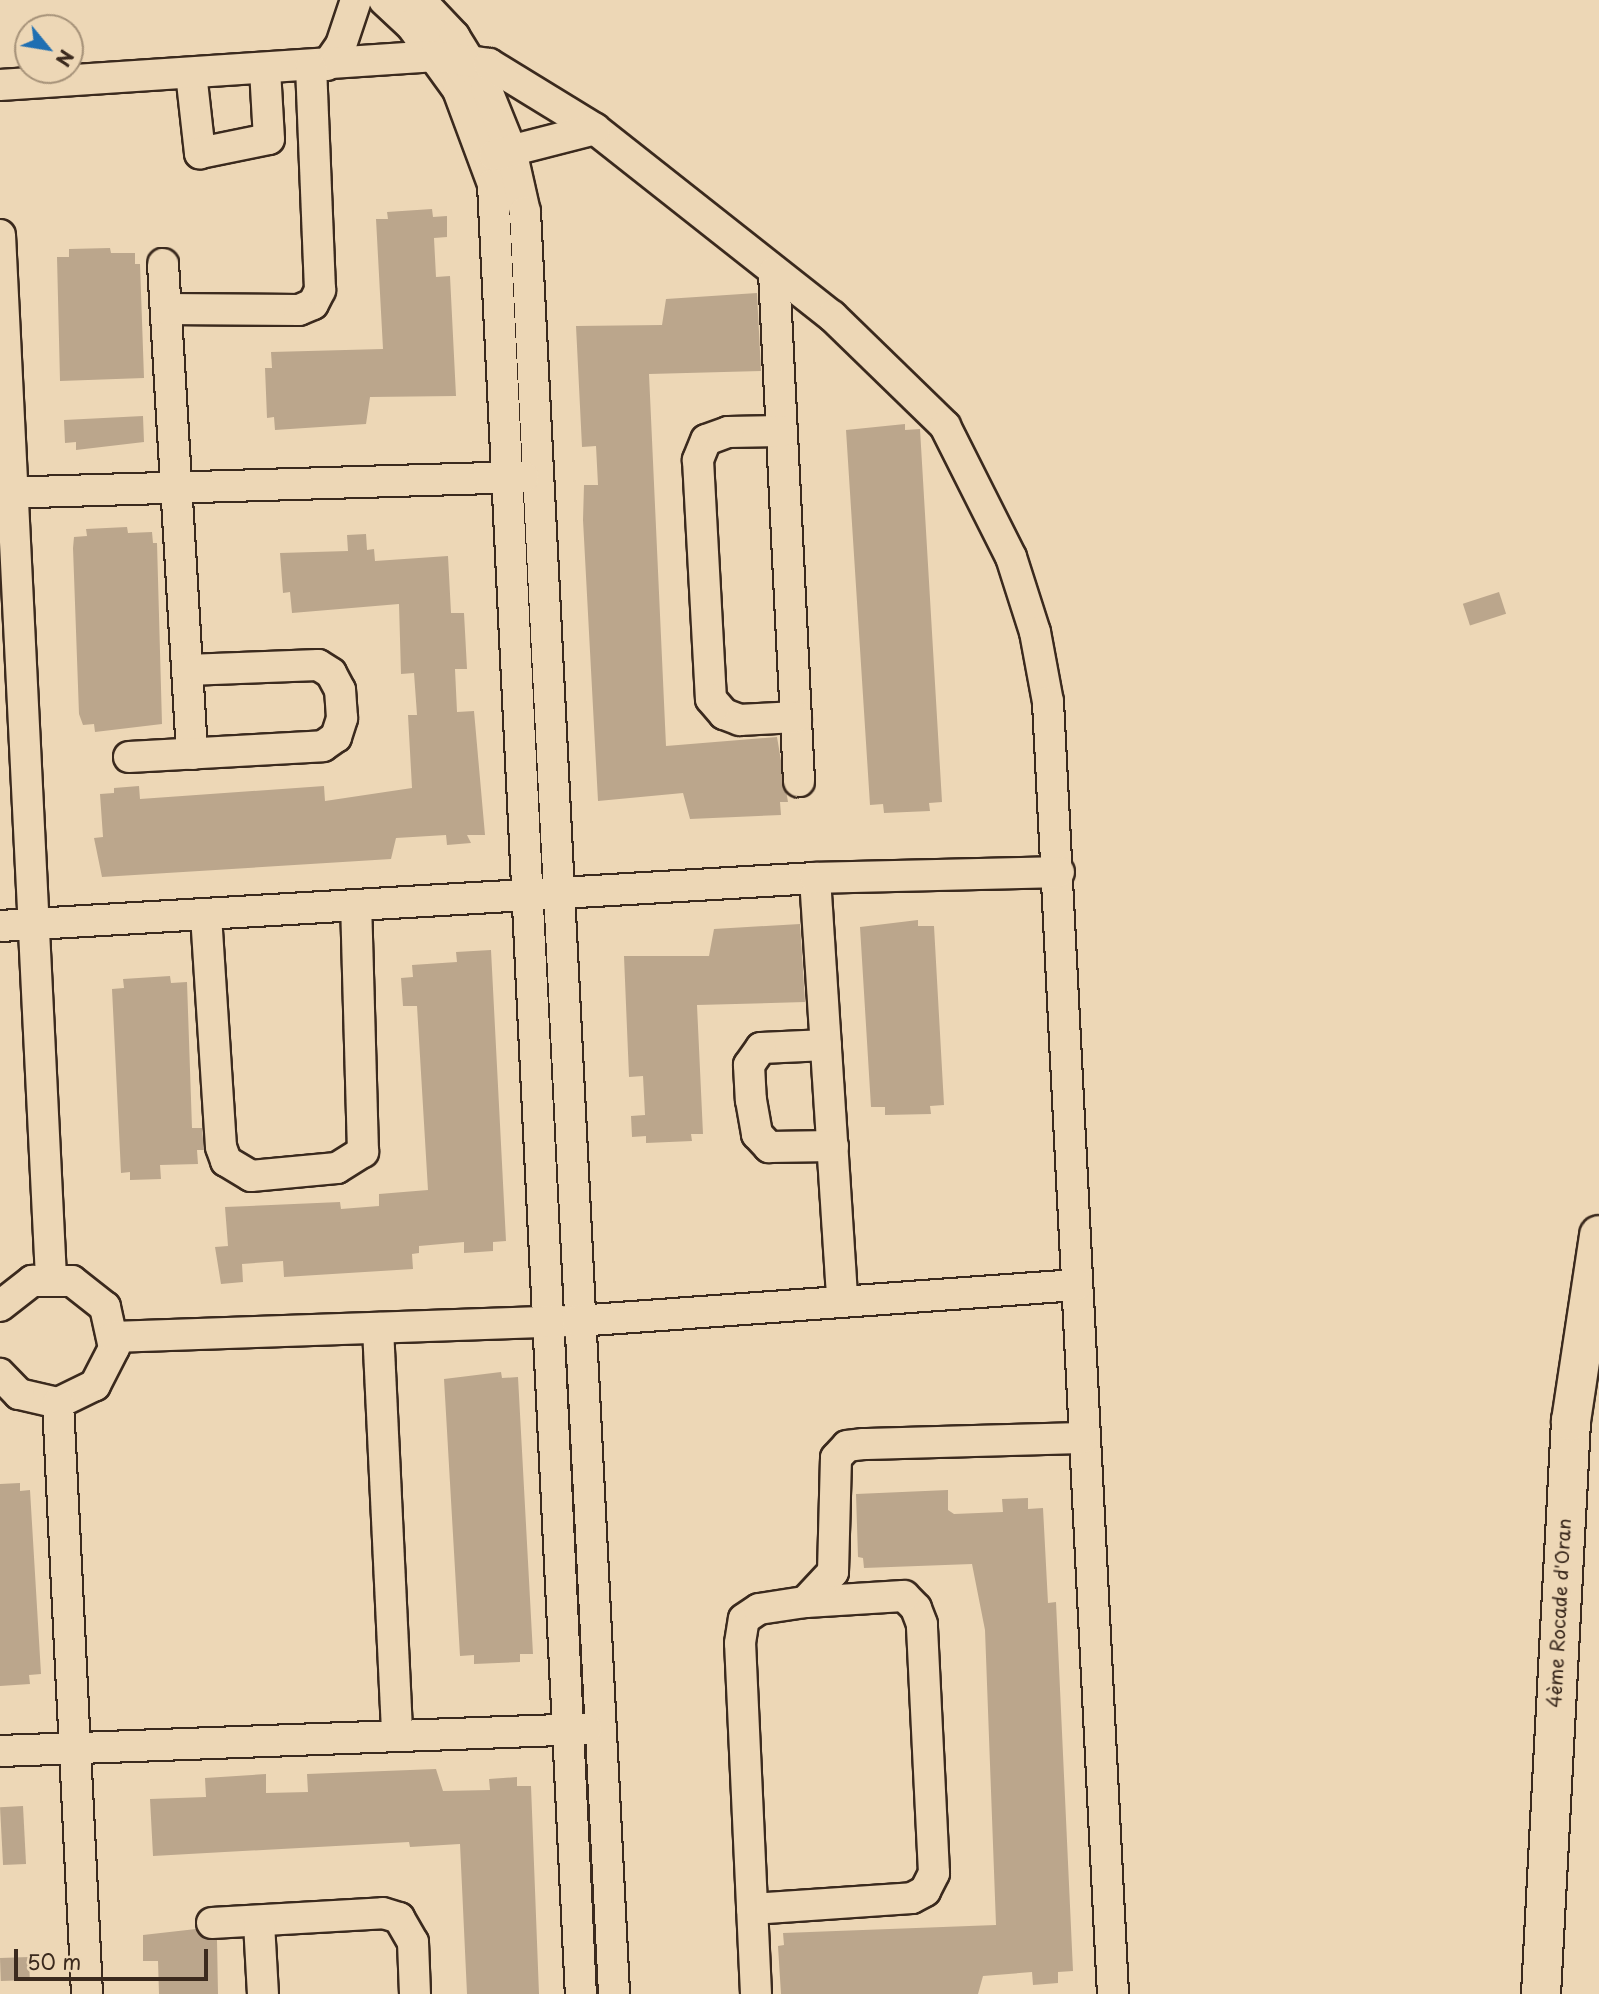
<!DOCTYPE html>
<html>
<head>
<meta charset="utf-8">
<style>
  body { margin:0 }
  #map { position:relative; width:1599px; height:1994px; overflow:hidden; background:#edd7b6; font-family:"Playpen Sans",sans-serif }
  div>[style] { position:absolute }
  .building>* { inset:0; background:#bba68c; transform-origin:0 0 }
  .roads { filter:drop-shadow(2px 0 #3b2a1e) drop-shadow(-2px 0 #3b2a1e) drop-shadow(0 2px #3b2a1e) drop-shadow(0 -2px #3b2a1e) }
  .minor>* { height:30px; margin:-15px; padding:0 15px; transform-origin:15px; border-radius:15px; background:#edd7b6 }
  .highway>* { height:38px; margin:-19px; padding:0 19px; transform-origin:19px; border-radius:19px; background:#edd7b6 }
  span { translate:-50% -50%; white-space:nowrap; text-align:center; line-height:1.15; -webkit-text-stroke:6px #edd7b6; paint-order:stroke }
  .street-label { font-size:19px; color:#3b2a1e }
  .north { position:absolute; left:14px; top:14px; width:70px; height:70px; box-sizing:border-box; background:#edd7b6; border:2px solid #a69279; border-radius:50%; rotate:120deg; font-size:19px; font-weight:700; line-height:28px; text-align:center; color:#3b2a1e }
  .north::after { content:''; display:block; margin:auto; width:24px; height:32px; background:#1f6fb2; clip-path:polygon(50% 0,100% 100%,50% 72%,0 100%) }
  .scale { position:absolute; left:14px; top:1949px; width:194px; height:32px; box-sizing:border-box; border:4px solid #3b2a1e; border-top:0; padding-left:9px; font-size:21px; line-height:24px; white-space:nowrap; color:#3b2a1e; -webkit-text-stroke:5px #edd7b6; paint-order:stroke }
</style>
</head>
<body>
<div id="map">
  <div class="building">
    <i style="clip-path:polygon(432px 209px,433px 217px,447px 216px,447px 237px,434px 238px,436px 277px,450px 276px,456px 396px,370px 397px,366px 424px,275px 430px,274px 417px,267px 418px,265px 368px,272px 368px,271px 352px,383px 349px,376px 219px,388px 219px,387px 212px)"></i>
    <i style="clip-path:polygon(110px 248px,111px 253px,135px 253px,135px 264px,140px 264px,144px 378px,60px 381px,57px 257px,69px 257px,69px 249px)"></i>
    <i style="clip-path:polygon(757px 293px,761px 371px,649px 374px,666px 746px,777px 737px,788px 802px,780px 802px,781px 815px,690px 819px,683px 793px,598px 801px,583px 520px,584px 485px,598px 485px,596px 446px,582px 447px,576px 326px,662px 325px,666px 299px)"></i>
    <i style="clip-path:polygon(143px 416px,144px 442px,76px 450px,76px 442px,65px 443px,64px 420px)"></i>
    <i style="clip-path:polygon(905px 424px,905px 430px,920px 429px,942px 802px,929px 803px,930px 811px,884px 813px,883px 804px,870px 805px,846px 430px)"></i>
    <i style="clip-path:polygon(127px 527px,128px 533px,152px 532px,153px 543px,157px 543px,162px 724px,95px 732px,94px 724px,83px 725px,79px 714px,73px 548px,74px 537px,87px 536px,86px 529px)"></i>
    <i style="clip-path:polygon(366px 534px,367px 550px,374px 549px,375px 561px,448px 556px,451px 613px,464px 613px,467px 669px,455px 669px,457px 712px,474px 711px,485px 835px,467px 835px,471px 843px,447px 845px,446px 835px,396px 838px,391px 859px,102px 877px,94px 838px,103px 837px,100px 794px,114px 793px,114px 788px,139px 786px,140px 799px,324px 786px,325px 801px,412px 788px,408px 715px,417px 715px,414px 673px,401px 674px,399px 604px,292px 613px,290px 592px,283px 593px,280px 553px,348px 551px,347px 535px)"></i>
    <i style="left:1499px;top:592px;width:23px;height:38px;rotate:72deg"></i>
    <i style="clip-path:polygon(918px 920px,918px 926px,934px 926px,944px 1105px,930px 1106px,931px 1114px,885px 1115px,885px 1107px,871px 1107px,860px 927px)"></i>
    <i style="clip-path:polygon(800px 924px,805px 1002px,697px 1005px,703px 1134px,691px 1134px,692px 1141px,646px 1143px,646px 1136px,632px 1137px,631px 1116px,645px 1115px,643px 1076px,629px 1077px,624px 956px,709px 956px,714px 929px)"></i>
    <i style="clip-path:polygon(491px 950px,506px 1241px,493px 1242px,493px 1251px,464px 1253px,464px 1242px,419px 1246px,419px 1253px,412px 1254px,413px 1269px,284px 1277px,283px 1261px,242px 1264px,243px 1282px,221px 1284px,215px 1247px,228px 1246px,225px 1207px,340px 1202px,341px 1209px,379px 1206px,379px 1194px,428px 1190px,417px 1006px,403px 1006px,401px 978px,413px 977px,412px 965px,457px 962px,456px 952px)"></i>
    <i style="clip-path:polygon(170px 976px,171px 983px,187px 982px,192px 1128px,202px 1128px,204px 1150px,197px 1150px,198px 1164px,160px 1165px,161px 1179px,130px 1180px,130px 1172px,121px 1173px,112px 989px,124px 988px,123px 979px)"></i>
    <i style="clip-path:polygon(501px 1372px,502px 1378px,518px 1377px,533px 1654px,520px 1654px,520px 1662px,474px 1664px,474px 1655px,460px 1656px,444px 1379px)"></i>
    <i style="clip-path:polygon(20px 1483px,20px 1491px,30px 1490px,41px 1674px,29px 1675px,30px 1684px,0 1686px,0 1484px)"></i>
    <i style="clip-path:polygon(948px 1490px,948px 1510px,954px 1514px,1003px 1512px,1002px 1499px,1028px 1498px,1028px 1509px,1043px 1508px,1048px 1603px,1056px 1602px,1073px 1971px,1058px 1972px,1058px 1983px,1033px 1985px,1032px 1972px,983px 1976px,978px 1994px,781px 1994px,778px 1946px,784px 1945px,783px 1933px,996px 1925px,985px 1630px,972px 1564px,864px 1568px,863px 1558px,858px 1557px,856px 1494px)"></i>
    <i style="clip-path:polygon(436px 1769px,443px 1791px,490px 1790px,489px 1779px,517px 1777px,517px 1786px,531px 1786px,539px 1994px,467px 1994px,460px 1844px,410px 1847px,409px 1842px,153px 1856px,150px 1799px,206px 1797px,205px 1778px,266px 1774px,266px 1793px,308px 1792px,307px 1774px)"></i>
    <i style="left:23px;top:1806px;width:58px;height:23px;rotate:87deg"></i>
    <i style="clip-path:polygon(196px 1929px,204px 1938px,217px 1940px,218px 1994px,159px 1994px,158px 1961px,143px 1961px,143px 1935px)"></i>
    <i style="left:29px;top:1957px;width:23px;height:29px;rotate:88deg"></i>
  </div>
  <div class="roads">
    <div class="minor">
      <i style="left:384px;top:0;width:37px;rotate:43deg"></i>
      <i style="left:411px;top:25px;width:80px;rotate:54.1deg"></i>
      <i style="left:458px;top:90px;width:100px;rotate:69.6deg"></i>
      <i style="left:493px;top:184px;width:1812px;rotate:87.22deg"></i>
      <i style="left:420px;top:0;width:50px;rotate:46.6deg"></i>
      <i style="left:454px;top:36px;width:61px;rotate:58.4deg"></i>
      <i style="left:486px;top:88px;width:67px;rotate:68deg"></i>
      <i style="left:511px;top:150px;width:64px;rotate:77.3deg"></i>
      <i style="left:525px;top:212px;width:1784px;rotate:87.14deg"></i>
      <i style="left:327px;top:65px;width:24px;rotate:-55deg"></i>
      <i style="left:341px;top:45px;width:47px;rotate:-71.6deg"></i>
      <i style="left:191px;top:73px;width:81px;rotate:83.6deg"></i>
      <i style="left:200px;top:153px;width:70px;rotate:-11.5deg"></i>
      <i style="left:269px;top:139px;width:70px;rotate:-93.3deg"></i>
      <i style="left:0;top:85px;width:437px;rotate:-3.8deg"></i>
      <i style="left:436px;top:56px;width:54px;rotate:8.6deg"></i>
      <i style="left:489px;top:64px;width:124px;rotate:31.5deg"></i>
      <i style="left:595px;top:129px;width:302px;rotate:38.3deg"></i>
      <i style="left:832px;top:316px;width:158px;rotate:44.2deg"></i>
      <i style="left:945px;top:426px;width:147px;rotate:63.3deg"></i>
      <i style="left:1011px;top:557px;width:79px;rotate:72.3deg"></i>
      <i style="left:1035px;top:632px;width:71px;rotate:79.5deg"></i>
      <i style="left:1048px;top:702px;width:1294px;rotate:87.12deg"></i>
      <i style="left:494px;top:155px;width:104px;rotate:-14.4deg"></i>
      <i style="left:0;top:235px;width:1044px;rotate:87.2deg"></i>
      <i style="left:163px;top:264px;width:491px;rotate:86.6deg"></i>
      <i style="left:774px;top:272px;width:510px;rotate:87.19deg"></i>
      <i style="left:166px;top:309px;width:133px;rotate:0.4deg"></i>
      <i style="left:299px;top:310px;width:15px;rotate:-23deg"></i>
      <i style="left:313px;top:304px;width:16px;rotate:-63deg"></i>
      <i style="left:320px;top:290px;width:223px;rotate:-92.3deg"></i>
      <i style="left:781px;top:431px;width:53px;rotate:178.9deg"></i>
      <i style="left:728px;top:432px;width:23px;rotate:160deg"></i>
      <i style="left:706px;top:440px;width:22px;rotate:112deg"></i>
      <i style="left:698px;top:460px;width:239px;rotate:86.9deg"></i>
      <i style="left:711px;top:699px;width:20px;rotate:49deg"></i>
      <i style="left:724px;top:714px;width:17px;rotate:21deg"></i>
      <i style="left:740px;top:720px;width:56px;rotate:-3.1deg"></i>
      <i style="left:0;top:493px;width:524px;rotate:-1.75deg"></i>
      <i style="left:129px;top:757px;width:194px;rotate:-3.2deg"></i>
      <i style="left:323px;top:746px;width:16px;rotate:-35deg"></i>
      <i style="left:336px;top:737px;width:20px;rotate:-72deg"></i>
      <i style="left:342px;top:718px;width:28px;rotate:-94deg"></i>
      <i style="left:340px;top:690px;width:19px;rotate:-118deg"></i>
      <i style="left:331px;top:673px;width:15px;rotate:-148deg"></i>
      <i style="left:318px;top:665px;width:131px;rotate:177.8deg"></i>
      <i style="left:815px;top:878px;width:420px;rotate:86.3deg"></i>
      <i style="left:206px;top:915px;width:232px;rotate:86.3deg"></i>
      <i style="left:221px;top:1147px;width:15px;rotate:70deg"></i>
      <i style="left:226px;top:1161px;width:29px;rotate:31deg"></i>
      <i style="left:251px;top:1176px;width:86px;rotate:-5.3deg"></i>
      <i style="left:337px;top:1168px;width:31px;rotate:-32deg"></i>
      <i style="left:363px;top:1152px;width:245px;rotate:-91.6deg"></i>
      <i style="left:0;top:926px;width:816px;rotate:-3.37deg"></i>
      <i style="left:815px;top:878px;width:244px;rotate:-1.4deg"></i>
      <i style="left:826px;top:1045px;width:65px;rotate:177.4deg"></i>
      <i style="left:761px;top:1048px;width:21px;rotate:125deg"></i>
      <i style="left:749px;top:1065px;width:35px;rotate:87deg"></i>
      <i style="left:751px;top:1100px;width:35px;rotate:80deg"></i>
      <i style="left:757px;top:1134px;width:18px;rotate:47deg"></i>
      <i style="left:769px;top:1147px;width:64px;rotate:-0.9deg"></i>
      <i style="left:0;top:1306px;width:41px;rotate:-38deg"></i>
      <i style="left:32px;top:1281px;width:40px"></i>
      <i style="left:72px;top:1281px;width:42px;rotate:38.2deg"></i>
      <i style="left:105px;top:1307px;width:42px;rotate:77.6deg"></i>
      <i style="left:114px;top:1348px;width:42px;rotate:117.2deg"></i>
      <i style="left:95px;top:1385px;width:41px;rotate:154.1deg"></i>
      <i style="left:58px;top:1403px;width:40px;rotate:-167deg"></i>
      <i style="left:19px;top:1394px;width:28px;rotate:-134deg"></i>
      <i style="left:378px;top:1328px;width:406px;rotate:87.3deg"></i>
      <i style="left:113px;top:1337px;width:464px;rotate:-2deg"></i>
      <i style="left:577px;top:1321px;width:501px;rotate:-4.12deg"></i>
      <i style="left:58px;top:1403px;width:592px;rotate:87.19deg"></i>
      <i style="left:0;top:1751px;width:587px;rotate:-2.15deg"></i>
      <i style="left:752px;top:1909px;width:160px;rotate:-3.9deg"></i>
      <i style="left:912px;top:1898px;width:15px;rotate:-28deg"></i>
      <i style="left:925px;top:1891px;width:20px;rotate:-63deg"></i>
      <i style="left:934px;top:1873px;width:249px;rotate:-92.8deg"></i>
      <i style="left:922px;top:1624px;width:17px;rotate:-111deg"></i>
      <i style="left:916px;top:1608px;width:17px;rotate:-135deg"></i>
      <i style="left:904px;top:1596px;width:99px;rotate:176.5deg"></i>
      <i style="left:212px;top:1923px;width:171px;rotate:-3.3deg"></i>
      <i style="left:383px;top:1913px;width:17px;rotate:17deg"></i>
      <i style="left:399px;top:1918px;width:28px;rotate:60deg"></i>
      <i style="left:413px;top:1942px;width:52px;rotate:87.8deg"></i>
      <i style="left:259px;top:1923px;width:71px;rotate:86.8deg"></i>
      <i style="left:756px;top:1994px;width:351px;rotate:-92.6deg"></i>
      <i style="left:740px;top:1643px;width:24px;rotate:-81deg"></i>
      <i style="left:744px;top:1619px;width:18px;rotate:-34deg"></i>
      <i style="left:759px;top:1609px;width:47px;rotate:-8.7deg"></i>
      <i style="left:805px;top:1602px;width:41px;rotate:-47deg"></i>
      <i style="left:833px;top:1572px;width:114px;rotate:-88.5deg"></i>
      <i style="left:836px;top:1458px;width:16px;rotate:-47deg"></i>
      <i style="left:847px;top:1446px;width:17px;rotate:-7deg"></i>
      <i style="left:864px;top:1444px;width:220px;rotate:-1.6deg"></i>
    </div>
    <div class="highway">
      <i style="left:1541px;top:1994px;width:574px;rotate:-87deg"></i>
      <i style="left:1571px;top:1421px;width:188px;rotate:-81.4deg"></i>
    </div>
  </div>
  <div class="street-label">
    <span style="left:1559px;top:1613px;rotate:-87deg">4ème Rocade d'Oran</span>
  </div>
  <div class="north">N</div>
  <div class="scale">50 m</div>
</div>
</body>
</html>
